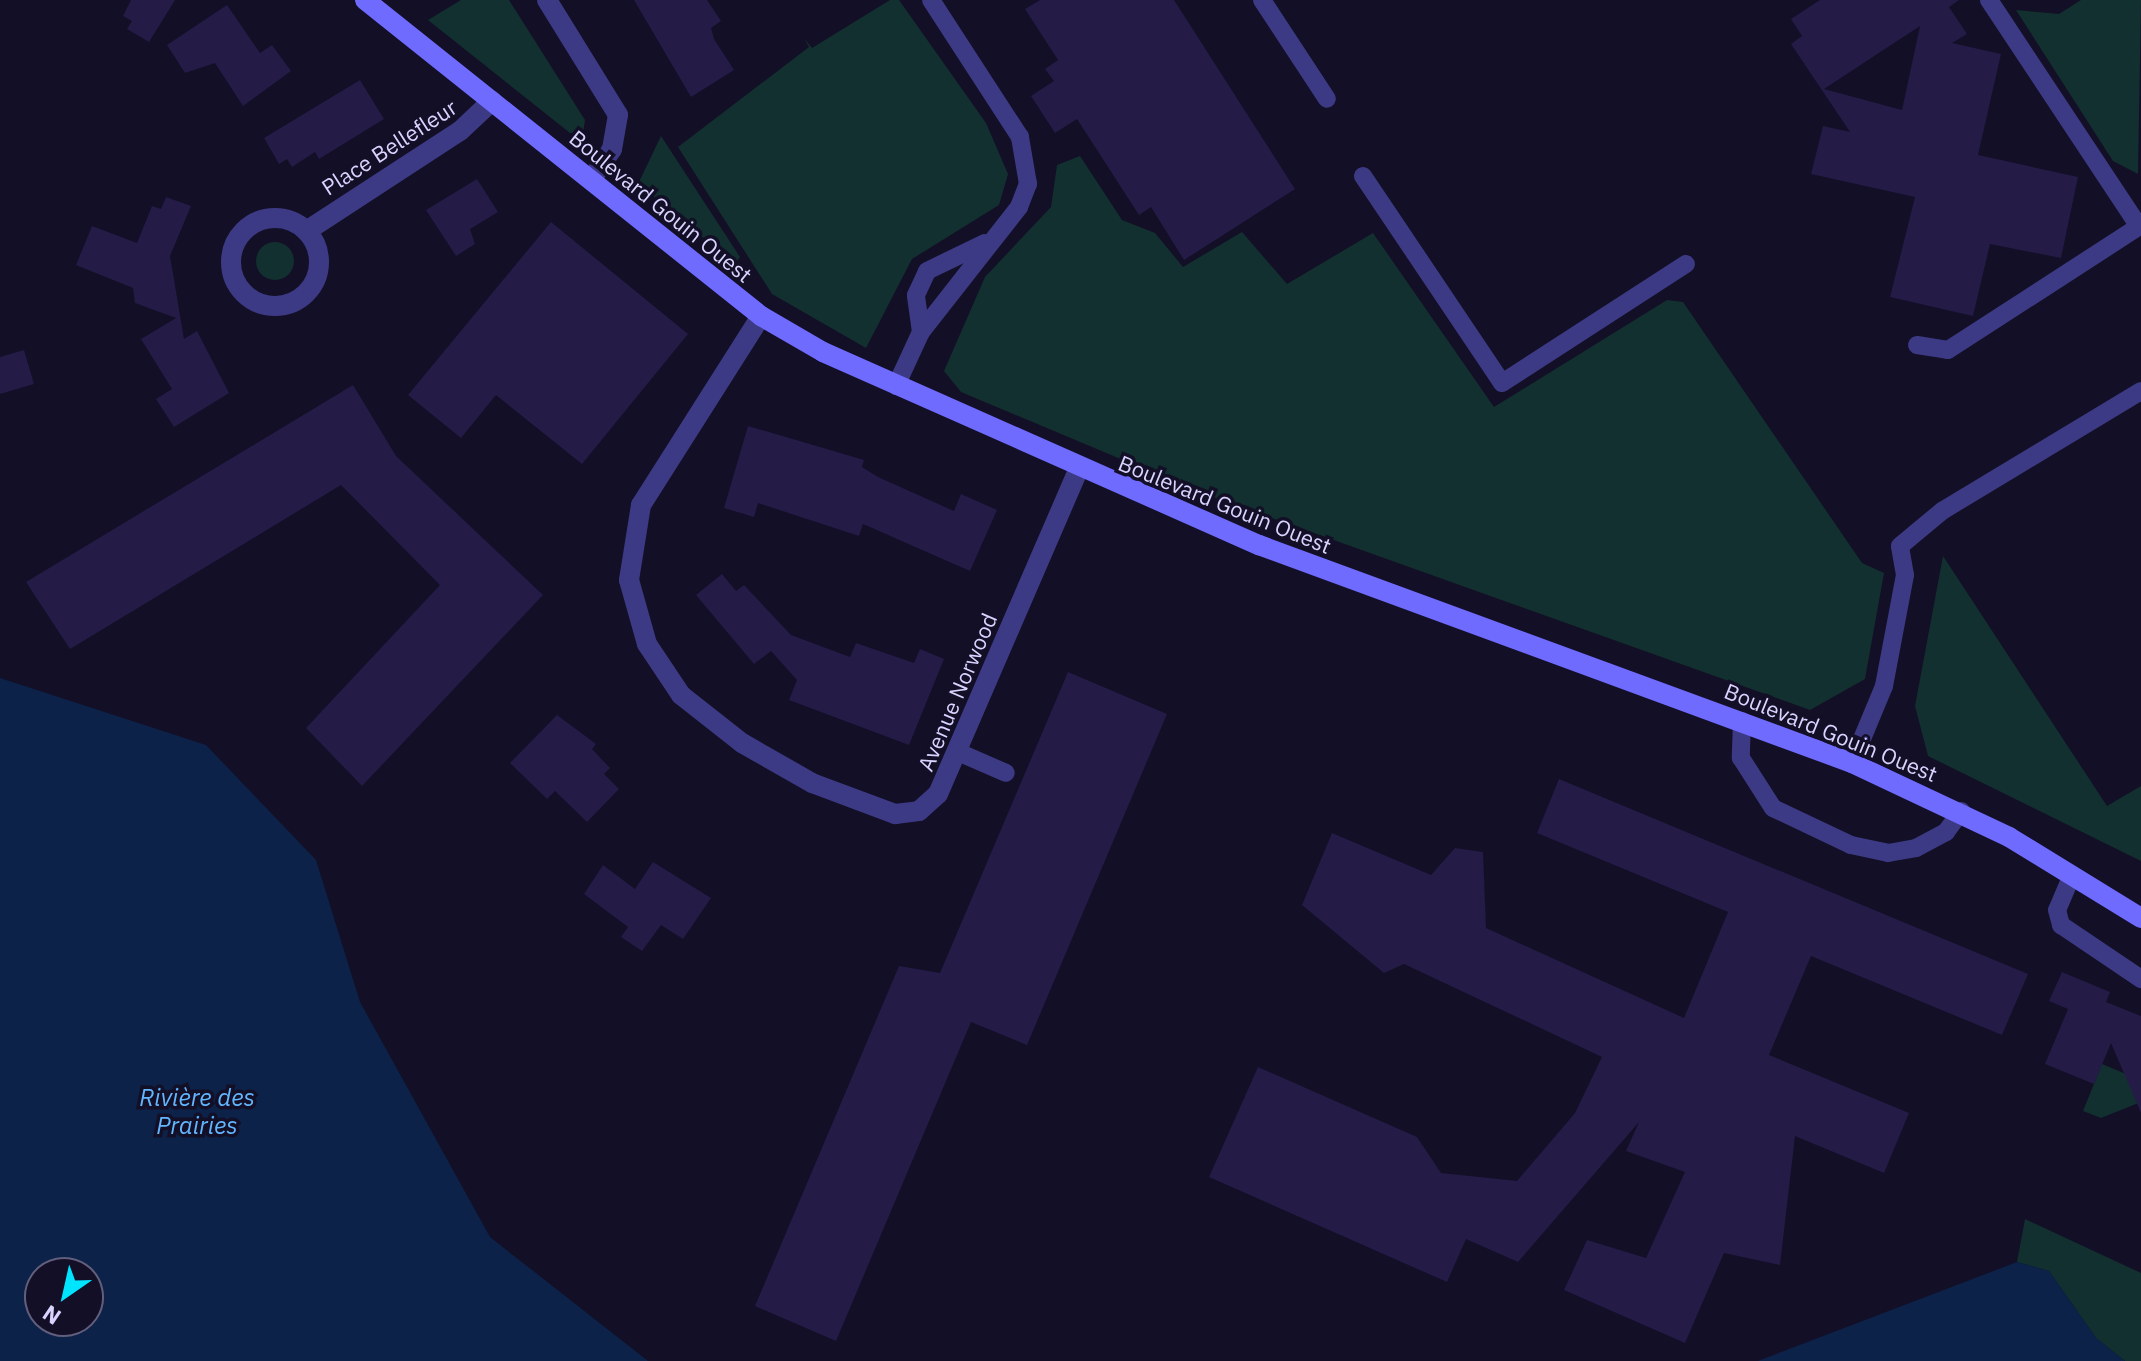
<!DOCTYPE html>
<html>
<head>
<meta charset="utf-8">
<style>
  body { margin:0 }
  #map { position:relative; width:2141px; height:1361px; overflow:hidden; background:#130f26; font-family:"IBM Plex Sans",sans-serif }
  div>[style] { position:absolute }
  .green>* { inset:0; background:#12302f }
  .round { border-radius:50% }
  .water>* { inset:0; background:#0c2248 }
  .building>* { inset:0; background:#241b47 }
  .lane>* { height:18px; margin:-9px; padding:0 9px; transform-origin:9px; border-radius:9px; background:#3d3a85 }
  .street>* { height:20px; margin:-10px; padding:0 10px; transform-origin:10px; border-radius:10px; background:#3d3a85 }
  .street>.ring { margin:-10px; padding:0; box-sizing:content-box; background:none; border:20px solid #3d3a85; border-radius:50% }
  .secondary>* { height:20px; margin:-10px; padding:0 10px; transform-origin:10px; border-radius:10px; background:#6f6bff }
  span { translate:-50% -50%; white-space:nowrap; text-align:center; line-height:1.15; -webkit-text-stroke:7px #130f26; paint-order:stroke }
  .street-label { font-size:22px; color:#d9d4ff }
  .water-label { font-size:24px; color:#62b6ff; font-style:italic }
  .north { position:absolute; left:24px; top:1257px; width:80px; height:80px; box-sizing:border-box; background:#130f26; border:2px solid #625e7d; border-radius:50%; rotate:214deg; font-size:22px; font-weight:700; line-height:32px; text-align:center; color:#d9d4ff }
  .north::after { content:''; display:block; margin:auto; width:28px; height:36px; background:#00e5ff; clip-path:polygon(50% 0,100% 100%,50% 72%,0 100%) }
</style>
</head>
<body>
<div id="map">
  <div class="green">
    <i style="clip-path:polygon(461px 0,509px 0,585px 120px,583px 133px,570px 133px,428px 20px)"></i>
    <i style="clip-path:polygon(890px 0,899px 0,986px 123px,1008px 174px,999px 205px,912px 259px,866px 348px,772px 294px,678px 147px,809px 47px,804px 38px,812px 48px)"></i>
    <i style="clip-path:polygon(2081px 0,2141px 0,2138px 174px,2113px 161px,2016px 10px,2059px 14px)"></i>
    <i style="clip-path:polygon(661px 136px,740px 257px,735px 264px,638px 184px)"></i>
    <i style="clip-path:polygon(1080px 156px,1122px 220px,1155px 233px,1183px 267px,1242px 232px,1287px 284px,1373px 233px,1494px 407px,1667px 300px,1683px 302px,1862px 563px,1884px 573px,1865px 679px,1810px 710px,1199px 492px,961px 392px,944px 371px,985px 277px,1051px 207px,1057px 165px)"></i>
    <i class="round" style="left:256px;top:242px;width:38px;height:38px"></i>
    <i style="clip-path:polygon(1943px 556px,2107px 806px,2141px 786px,2141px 861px,1928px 756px,1915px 706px)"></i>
    <i style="clip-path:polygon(2102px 1064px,2126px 1074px,2141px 1102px,2101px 1118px,2083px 1111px)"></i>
    <i style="clip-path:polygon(2025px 1219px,2141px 1273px,2141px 1361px,2125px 1361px,2096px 1338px,2049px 1271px,2017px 1262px)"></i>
  </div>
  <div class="water">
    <i style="clip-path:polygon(evenodd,0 678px,206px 745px,316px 860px,360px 1002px,490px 1237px,648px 1361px,0 1361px,0 678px,88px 1273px,88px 1321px,40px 1321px,40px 1273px,88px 1273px)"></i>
    <i style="clip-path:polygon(2017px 1262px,2049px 1271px,2096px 1338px,2125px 1361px,1758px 1361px)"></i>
  </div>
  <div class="building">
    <i style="clip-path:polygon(131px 0,175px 0,149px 42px,127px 29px,132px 21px,123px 16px)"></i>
    <i style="clip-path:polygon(634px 0,707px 0,721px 21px,711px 28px,714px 39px,734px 70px,691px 97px)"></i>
    <i style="clip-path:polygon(1040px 0,1174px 0,1295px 189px,1184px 260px,1151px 207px,1139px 215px,1077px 119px,1055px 133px,1031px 96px,1054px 81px,1045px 69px,1058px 60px,1025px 9px)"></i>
    <i style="clip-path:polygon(evenodd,1820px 0,1959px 0,1949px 7px,1967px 34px,1952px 43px,2001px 54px,1978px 155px,2078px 177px,2061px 258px,1990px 244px,1973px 316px,1890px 297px,1915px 197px,1811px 174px,1823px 126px,1850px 132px,1791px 44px,1802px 36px,1791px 19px,1820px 0,1920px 26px,1902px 110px,1824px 89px,1920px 26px)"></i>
    <i style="clip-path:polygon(227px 5px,260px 53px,272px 45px,291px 71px,243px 106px,215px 63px,185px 73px,167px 45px)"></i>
    <i style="clip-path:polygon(360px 80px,384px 119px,319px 159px,315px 152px,292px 167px,287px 159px,279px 164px,264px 138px)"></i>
    <i style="clip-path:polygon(477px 179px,498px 212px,470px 229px,475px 244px,456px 256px,426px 210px)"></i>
    <i style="clip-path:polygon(166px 197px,191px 206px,170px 256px,184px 339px,197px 331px,229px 393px,174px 427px,156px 399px,172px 389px,141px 339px,176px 318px,135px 303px,133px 288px,76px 265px,92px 226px,137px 243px,152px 206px,161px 209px)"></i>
    <i style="clip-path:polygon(551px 222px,688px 334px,582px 464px,496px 395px,461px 438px,408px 395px)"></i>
    <i style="clip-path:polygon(24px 350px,34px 384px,0 394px,0 357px)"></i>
    <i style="clip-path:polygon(353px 385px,396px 456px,543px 595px,362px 786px,306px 728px,440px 585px,341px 485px,70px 649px,26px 582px)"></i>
    <i style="clip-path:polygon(748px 426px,864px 460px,862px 467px,878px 477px,954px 511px,961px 494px,997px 510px,970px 571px,863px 524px,859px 536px,758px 503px,754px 517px,724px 508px)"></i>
    <i style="clip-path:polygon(722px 574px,736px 591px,744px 585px,791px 635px,850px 657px,856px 643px,914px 663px,920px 649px,944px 659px,909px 745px,789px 700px,797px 680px,771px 651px,754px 664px,696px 595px)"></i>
    <i style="clip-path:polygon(1068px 672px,1167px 714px,1027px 1045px,971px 1022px,836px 1341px,755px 1306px,899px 966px,940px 973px)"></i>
    <i style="clip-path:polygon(557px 715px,596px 744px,592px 749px,610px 768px,604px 774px,619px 789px,587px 822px,555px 791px,547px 799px,510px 763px)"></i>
    <i style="clip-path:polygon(1559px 779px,2028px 974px,2002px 1035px,1811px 956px,1769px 1055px,1909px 1113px,1884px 1173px,1795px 1136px,1780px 1265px,1724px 1253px,1685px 1343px,1564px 1290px,1587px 1240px,1646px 1258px,1685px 1172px,1626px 1151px,1639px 1122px,1518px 1262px,1466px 1239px,1447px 1282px,1209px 1177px,1258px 1067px,1417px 1137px,1441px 1173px,1517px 1181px,1575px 1113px,1602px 1057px,1404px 964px,1384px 973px,1302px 905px,1332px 833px,1431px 875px,1455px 848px,1483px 852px,1486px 928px,1684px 1018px,1728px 912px,1537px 833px)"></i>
    <i style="clip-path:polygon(653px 862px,711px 898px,683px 939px,661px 925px,642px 951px,621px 937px,628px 927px,584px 894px,603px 865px,635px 889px)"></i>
    <i style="clip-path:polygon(2062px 972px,2110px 992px,2106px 1002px,2141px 1016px,2141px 1113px,2111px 1043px,2094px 1084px,2045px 1064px,2068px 1009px,2049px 1001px)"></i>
  </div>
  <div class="lane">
    <i style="left:1262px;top:0;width:118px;rotate:56.7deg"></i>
    <i style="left:1989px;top:0;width:272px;rotate:56.5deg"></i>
    <i style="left:1363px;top:176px;width:249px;rotate:56.1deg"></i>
    <i style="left:1502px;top:383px;width:219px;rotate:-32.9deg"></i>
    <i style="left:921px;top:332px;width:37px;rotate:-98deg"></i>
    <i style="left:916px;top:295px;width:26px;rotate:-65deg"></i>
    <i style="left:927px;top:271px;width:64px;rotate:-25.8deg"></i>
    <i style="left:1917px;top:345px;width:31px;rotate:9deg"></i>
    <i style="left:1948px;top:350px;width:230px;rotate:-32.9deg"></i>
    <i style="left:896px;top:386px;width:60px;rotate:-65.2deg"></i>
    <i style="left:921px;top:332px;width:159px;rotate:-51.9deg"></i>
    <i style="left:1019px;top:207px;width:25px;rotate:-69deg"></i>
    <i style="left:1028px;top:184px;width:48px;rotate:-99.7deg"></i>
    <i style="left:1020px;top:137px;width:163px;rotate:-123deg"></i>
    <i style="left:1742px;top:721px;width:37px;rotate:92deg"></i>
    <i style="left:1741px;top:758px;width:59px;rotate:57.4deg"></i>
    <i style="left:1773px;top:808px;width:86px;rotate:25.4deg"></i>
    <i style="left:1851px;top:845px;width:38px;rotate:12deg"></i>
    <i style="left:1888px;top:853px;width:28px;rotate:-10deg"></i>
    <i style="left:1916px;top:848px;width:34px;rotate:-28deg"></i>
    <i style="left:1946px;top:832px;width:26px;rotate:-54deg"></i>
    <i style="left:958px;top:752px;width:52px;rotate:23.6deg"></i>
    <i style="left:1852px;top:763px;width:83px;rotate:-67.4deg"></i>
    <i style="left:1884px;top:686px;width:113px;rotate:-79.3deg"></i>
    <i style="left:1905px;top:575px;width:29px;rotate:-100deg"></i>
    <i style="left:1900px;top:546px;width:55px;rotate:-39.8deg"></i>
    <i style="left:1942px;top:511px;width:232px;rotate:-31.1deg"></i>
    <i style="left:2072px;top:875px;width:38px;rotate:113deg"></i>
    <i style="left:2057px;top:910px;width:16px;rotate:75deg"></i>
    <i style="left:2061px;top:925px;width:97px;rotate:34deg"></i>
  </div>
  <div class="street">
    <i style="left:547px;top:0;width:135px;rotate:58.3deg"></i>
    <i style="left:618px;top:115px;width:35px;rotate:100deg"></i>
    <i style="left:612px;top:149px;width:36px;rotate:124deg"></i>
    <i class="ring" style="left:231px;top:218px;width:68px;height:68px"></i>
    <i style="left:308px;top:230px;width:181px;rotate:-33.1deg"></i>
    <i style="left:460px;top:131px;width:44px;rotate:-43.2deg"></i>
    <i style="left:761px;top:316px;width:224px;rotate:122.4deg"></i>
    <i style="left:641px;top:505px;width:76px;rotate:99.1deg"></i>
    <i style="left:629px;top:580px;width:66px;rotate:74.3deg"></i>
    <i style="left:647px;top:644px;width:61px;rotate:56.3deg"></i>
    <i style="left:681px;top:695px;width:78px;rotate:38.2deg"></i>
    <i style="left:742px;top:743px;width:81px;rotate:29.7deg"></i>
    <i style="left:812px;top:783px;width:89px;rotate:20.5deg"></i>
    <i style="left:895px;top:814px;width:24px;rotate:-7deg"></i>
    <i style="left:919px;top:811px;width:25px;rotate:-42deg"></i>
    <i style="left:938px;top:794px;width:353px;rotate:-66.6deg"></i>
  </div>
  <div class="secondary">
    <i style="left:365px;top:0;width:507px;rotate:38.59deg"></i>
    <i style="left:761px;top:316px;width:72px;rotate:30.1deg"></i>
    <i style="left:823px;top:352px;width:477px;rotate:23.9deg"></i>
    <i style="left:1259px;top:545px;width:632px;rotate:20.18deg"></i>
    <i style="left:1852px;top:763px;width:174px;rotate:25.2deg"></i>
    <i style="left:2009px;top:837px;width:155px;rotate:31.5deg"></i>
  </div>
  <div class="street-label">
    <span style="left:389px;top:147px;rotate:-33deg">Place Bellefleur</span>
    <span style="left:661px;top:206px;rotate:39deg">Boulevard Gouin Ouest</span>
    <span style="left:1225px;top:504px;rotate:22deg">Boulevard Gouin Ouest</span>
    <span style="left:957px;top:692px;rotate:-67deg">Avenue Norwood</span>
    <span style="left:1831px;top:732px;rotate:22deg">Boulevard Gouin Ouest</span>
  </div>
  <div class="water-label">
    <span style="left:197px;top:1112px">Rivière des<br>Prairies</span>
  </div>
  <div class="north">N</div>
</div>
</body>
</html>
